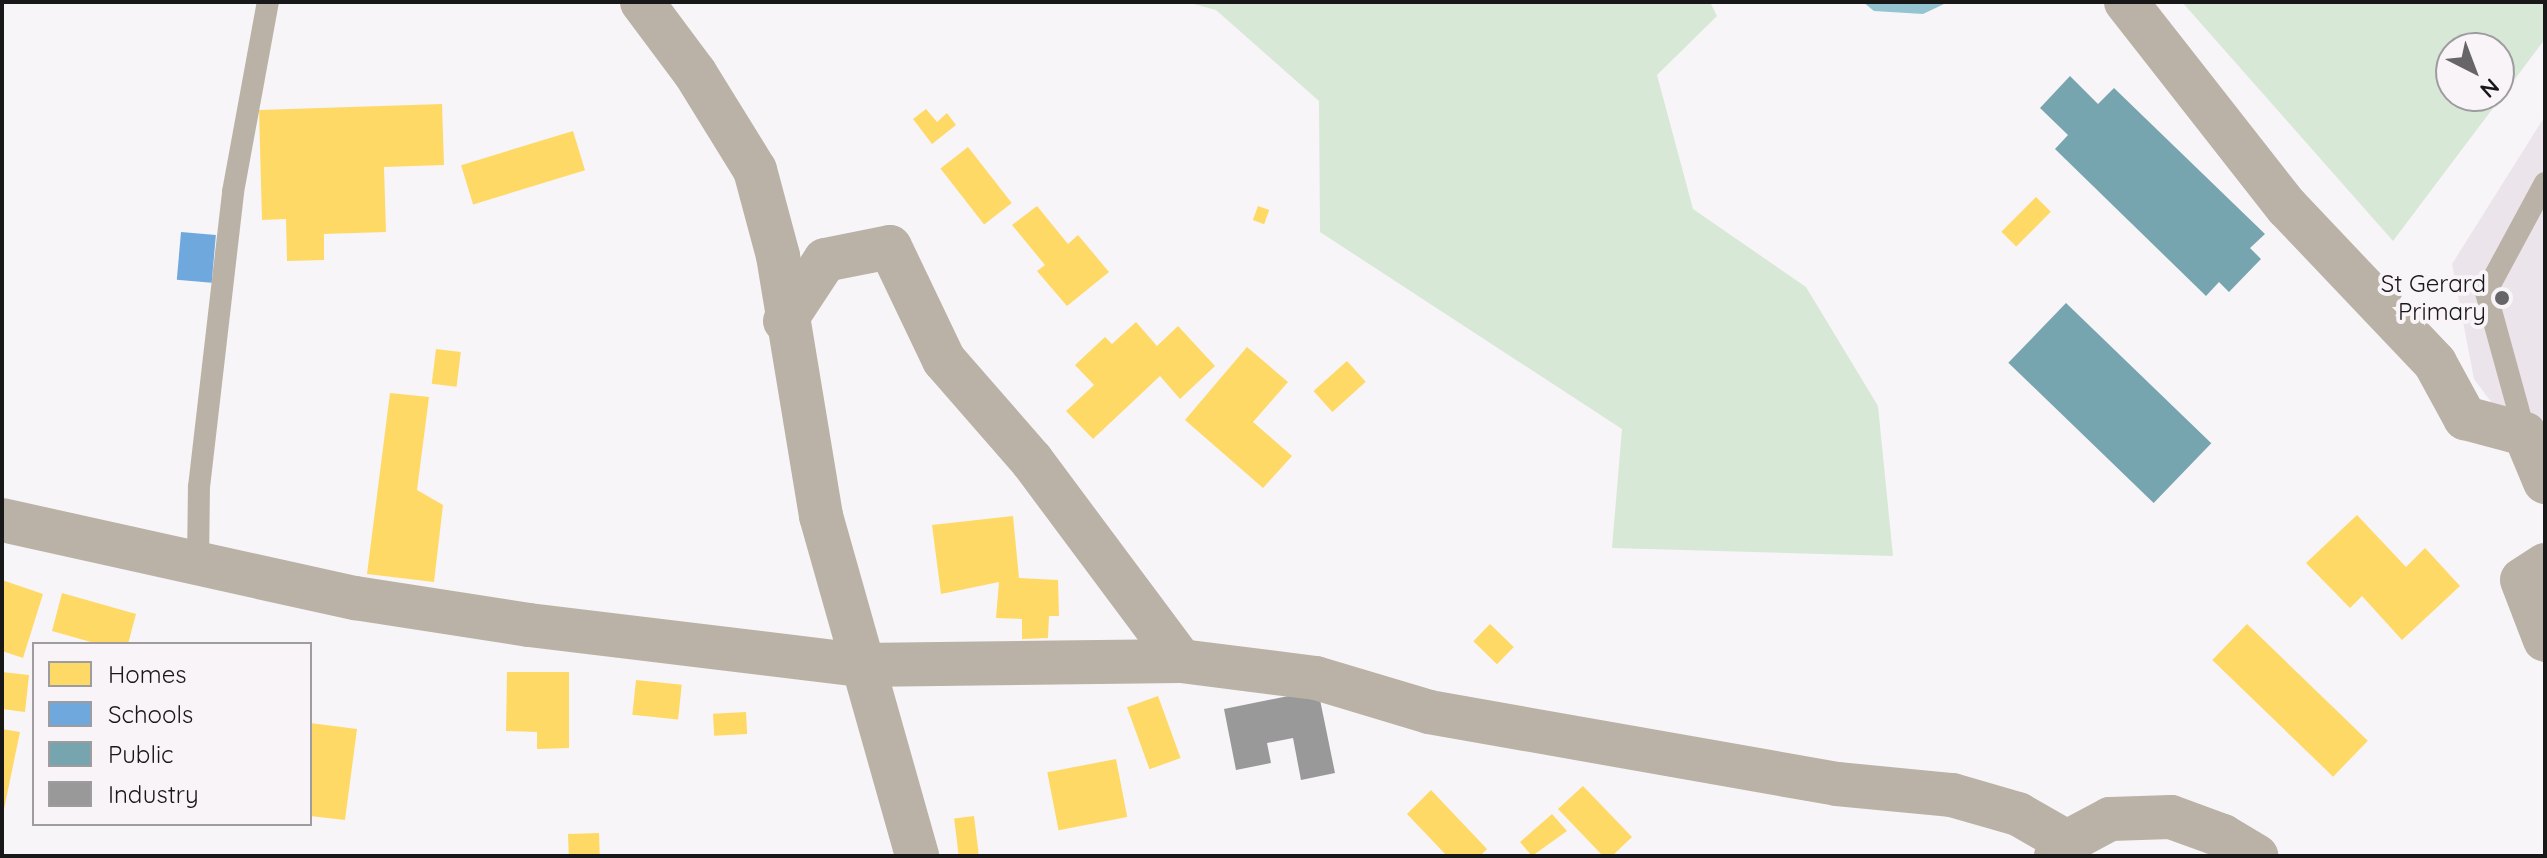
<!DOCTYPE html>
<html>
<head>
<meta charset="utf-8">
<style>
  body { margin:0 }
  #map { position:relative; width:2547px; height:858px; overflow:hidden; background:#f7f5f7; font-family:Quicksand,sans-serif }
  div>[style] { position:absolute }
  .built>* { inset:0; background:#ebe4ea }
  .green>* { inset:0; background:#d8e8d6 }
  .water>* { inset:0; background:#94c4d2 }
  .homes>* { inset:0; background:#ffd966; transform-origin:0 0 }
  .schools>* { inset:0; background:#6fa8dc; transform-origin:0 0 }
  .public>* { inset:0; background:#76a5af; transform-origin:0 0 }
  .industry>* { inset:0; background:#999 }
  .lane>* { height:22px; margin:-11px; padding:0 11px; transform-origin:11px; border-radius:11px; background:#bab2a6 }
  .street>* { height:44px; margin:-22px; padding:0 22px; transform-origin:22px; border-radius:22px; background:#bab2a6 }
  .dots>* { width:22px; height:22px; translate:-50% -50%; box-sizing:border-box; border:4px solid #f8f4f8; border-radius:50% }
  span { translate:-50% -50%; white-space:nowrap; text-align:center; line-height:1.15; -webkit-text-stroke:8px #f8f4f8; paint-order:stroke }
  .poi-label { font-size:24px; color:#191819 }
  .right { translate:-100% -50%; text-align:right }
  .frame { position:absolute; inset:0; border:4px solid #191819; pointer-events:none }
  .legend { position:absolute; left:32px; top:642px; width:280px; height:184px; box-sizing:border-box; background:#f8f4f8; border:2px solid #9f9c9f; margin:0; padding:10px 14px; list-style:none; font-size:24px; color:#191819 }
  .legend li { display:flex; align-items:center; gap:16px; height:40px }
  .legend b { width:40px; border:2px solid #9f9c9f }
  .north { position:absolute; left:2435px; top:32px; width:80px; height:80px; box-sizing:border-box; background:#f8f4f8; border:2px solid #9f9c9f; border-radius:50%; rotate:138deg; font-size:22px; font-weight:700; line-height:32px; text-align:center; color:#191819 }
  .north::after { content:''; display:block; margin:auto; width:28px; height:36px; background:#676567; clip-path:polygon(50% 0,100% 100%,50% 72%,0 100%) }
</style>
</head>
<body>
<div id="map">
  <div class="built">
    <i style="clip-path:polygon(2545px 116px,2545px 428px,2543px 420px,2501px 415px,2474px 379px,2452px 264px)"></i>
  </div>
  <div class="green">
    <i style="clip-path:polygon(1186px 2px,1710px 2px,1717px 16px,1657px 75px,1693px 209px,1806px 287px,1878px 406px,1893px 556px,1612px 548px,1622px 429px,1320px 232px,1319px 101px,1216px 10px)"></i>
    <i style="clip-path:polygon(evenodd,2182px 2px,2545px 2px,2545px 39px,2393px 241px,2182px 2px,2451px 48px,2499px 48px,2499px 96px,2451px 96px,2451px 48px)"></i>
  </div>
  <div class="water">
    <i style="clip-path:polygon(1863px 2px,1944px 2px,1944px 4px,1923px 14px,1874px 11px)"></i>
  </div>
  <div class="homes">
    <i style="clip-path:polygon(442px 104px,444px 165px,384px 167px,386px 232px,324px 234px,324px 260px,287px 261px,286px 219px,262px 220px,259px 110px)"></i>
    <i style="clip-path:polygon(926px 109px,937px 122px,947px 113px,956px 125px,932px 144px,913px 119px)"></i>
    <i style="left:573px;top:131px;width:41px;height:117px;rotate:73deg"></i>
    <i style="left:968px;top:147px;width:71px;height:35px;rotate:52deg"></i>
    <i style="left:2036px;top:197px;width:21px;height:49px;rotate:45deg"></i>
    <i style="clip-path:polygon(1037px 206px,1068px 244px,1078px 235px,1109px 272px,1067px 306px,1037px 271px,1045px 265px,1012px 225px)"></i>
    <i style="left:1258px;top:206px;width:12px;height:15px;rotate:20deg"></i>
    <i style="clip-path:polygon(1136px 322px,1157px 346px,1178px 326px,1215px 366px,1180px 399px,1160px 376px,1093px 439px,1066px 411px,1094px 385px,1075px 365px,1105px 337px,1112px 344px)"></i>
    <i style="clip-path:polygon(1247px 347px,1288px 382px,1253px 422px,1292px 456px,1263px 488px,1185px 420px)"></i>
    <i style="left:436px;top:349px;width:25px;height:35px;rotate:7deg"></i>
    <i style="left:1347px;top:361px;width:28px;height:45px;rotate:48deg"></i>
    <i style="clip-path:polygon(390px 393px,429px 397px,417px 490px,443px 505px,434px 582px,367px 574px)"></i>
    <i style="clip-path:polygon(2357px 515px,2406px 567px,2425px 548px,2460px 586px,2402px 640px,2362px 596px,2350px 608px,2306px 563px)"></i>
    <i style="clip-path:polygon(1013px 516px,1019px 578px,1058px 580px,1059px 616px,1049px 616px,1048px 638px,1022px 639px,1022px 619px,996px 618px,999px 582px,941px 594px,932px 525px)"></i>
    <i style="clip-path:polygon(2px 580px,43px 594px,23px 658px,2px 651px)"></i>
    <i style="clip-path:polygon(62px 593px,136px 614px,128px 644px,98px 644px,52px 631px)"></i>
    <i style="left:1490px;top:624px;width:33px;height:24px;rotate:44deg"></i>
    <i style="left:2247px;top:624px;width:168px;height:50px;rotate:44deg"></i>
    <i style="clip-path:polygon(2px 672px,29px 675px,25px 712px,2px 709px)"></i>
    <i style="clip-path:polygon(507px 672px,569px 672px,569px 748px,537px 749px,537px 732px,506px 731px)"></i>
    <i style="left:636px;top:680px;width:46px;height:35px;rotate:6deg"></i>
    <i style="left:1158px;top:696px;width:66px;height:33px;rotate:70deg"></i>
    <i style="left:746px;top:712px;width:22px;height:33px;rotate:87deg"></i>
    <i style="clip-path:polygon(310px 723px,357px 729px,345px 820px,310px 816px)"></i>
    <i style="clip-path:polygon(2px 729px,20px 732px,3px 814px,2px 814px)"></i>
    <i style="left:1116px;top:759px;width:59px;height:70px;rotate:79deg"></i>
    <i style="clip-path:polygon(1583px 786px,1632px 837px,1612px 856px,1603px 856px,1558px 809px)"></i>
    <i style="clip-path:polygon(1431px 790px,1487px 849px,1480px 856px,1447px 856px,1407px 814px)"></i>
    <i style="clip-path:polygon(1552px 814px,1567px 831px,1532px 856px,1520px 842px)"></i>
    <i style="left:974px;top:816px;width:38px;height:20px;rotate:83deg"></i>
    <i style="left:599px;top:833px;width:23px;height:31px;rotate:88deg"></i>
  </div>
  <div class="schools">
    <i style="left:181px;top:232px;width:35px;height:48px;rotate:5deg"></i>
  </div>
  <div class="public">
    <i style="clip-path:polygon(2070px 76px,2098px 104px,2114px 88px,2265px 234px,2250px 248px,2261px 259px,2229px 292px,2219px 282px,2206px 296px,2055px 149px,2068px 135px,2040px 108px)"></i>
    <i style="left:2066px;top:303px;width:202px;height:83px;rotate:44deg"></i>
  </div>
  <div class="industry">
    <i style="clip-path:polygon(1318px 690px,1335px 773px,1301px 780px,1293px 738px,1267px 743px,1271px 763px,1236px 770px,1224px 709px)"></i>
  </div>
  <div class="lane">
    <i style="left:2525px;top:434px;width:147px;rotate:-105.4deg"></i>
    <i style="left:2486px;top:292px;width:124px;rotate:-61.6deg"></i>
    <i style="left:198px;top:565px;width:78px;rotate:-89.3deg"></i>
    <i style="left:199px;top:487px;width:297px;rotate:-83.4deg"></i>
    <i style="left:233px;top:192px;width:193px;rotate:-79.6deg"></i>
  </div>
  <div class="street">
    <i style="left:642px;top:2px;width:89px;rotate:53.3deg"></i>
    <i style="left:695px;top:73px;width:114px;rotate:58.3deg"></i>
    <i style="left:755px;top:170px;width:89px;rotate:75deg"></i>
    <i style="left:778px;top:256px;width:264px;rotate:80.6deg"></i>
    <i style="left:821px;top:516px;width:353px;rotate:74.2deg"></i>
    <i style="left:2126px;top:2px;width:261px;rotate:51.9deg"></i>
    <i style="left:2287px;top:207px;width:215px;rotate:46.5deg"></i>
    <i style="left:2435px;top:363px;width:63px;rotate:61.4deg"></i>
    <i style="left:2465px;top:418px;width:62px;rotate:14.9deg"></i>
    <i style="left:2525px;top:434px;width:52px;rotate:67.4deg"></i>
    <i style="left:785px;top:321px;width:73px;rotate:-56.7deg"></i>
    <i style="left:825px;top:260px;width:66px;rotate:-11.3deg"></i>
    <i style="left:890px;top:247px;width:125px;rotate:64.5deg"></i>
    <i style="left:944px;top:360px;width:134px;rotate:48.9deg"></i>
    <i style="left:1032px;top:461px;width:249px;rotate:53.3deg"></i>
    <i style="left:2px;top:520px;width:362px;rotate:12.5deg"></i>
    <i style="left:355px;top:598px;width:176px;rotate:8.8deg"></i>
    <i style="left:529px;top:625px;width:333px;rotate:6.9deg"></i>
    <i style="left:860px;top:665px;width:321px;rotate:-0.7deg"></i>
    <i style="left:1181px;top:661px;width:136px;rotate:7.2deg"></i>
    <i style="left:1316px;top:678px;width:118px;rotate:16.7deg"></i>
    <i style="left:1429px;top:712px;width:414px;rotate:10deg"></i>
    <i style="left:1837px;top:784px;width:116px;rotate:5.5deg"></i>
    <i style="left:1952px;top:795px;width:69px;rotate:16.1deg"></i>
    <i style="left:2018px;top:814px;width:56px;rotate:29.7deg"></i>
    <i style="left:2545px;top:565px;width:27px;rotate:147deg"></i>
    <i style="left:2522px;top:580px;width:64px;rotate:69deg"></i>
    <i style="left:2056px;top:856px;width:18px;rotate:-52deg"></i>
    <i style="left:2067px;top:842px;width:49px;rotate:-28.1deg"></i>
    <i style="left:2110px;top:819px;width:61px;rotate:-1.9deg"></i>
    <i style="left:2171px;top:817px;width:55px;rotate:20.1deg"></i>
    <i style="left:2223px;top:836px;width:39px;rotate:31deg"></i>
  </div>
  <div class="dots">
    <i style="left:2502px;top:298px;background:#676567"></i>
  </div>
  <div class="poi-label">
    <span class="right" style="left:2486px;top:298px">St Gerard<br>Primary</span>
  </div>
  <div class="frame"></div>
  <ul class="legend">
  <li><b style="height:22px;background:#ffd966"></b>Homes</li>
  <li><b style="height:22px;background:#6fa8dc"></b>Schools</li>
  <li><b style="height:22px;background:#76a5af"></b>Public</li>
  <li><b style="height:22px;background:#999"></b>Industry</li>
  </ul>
  <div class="north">N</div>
</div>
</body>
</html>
